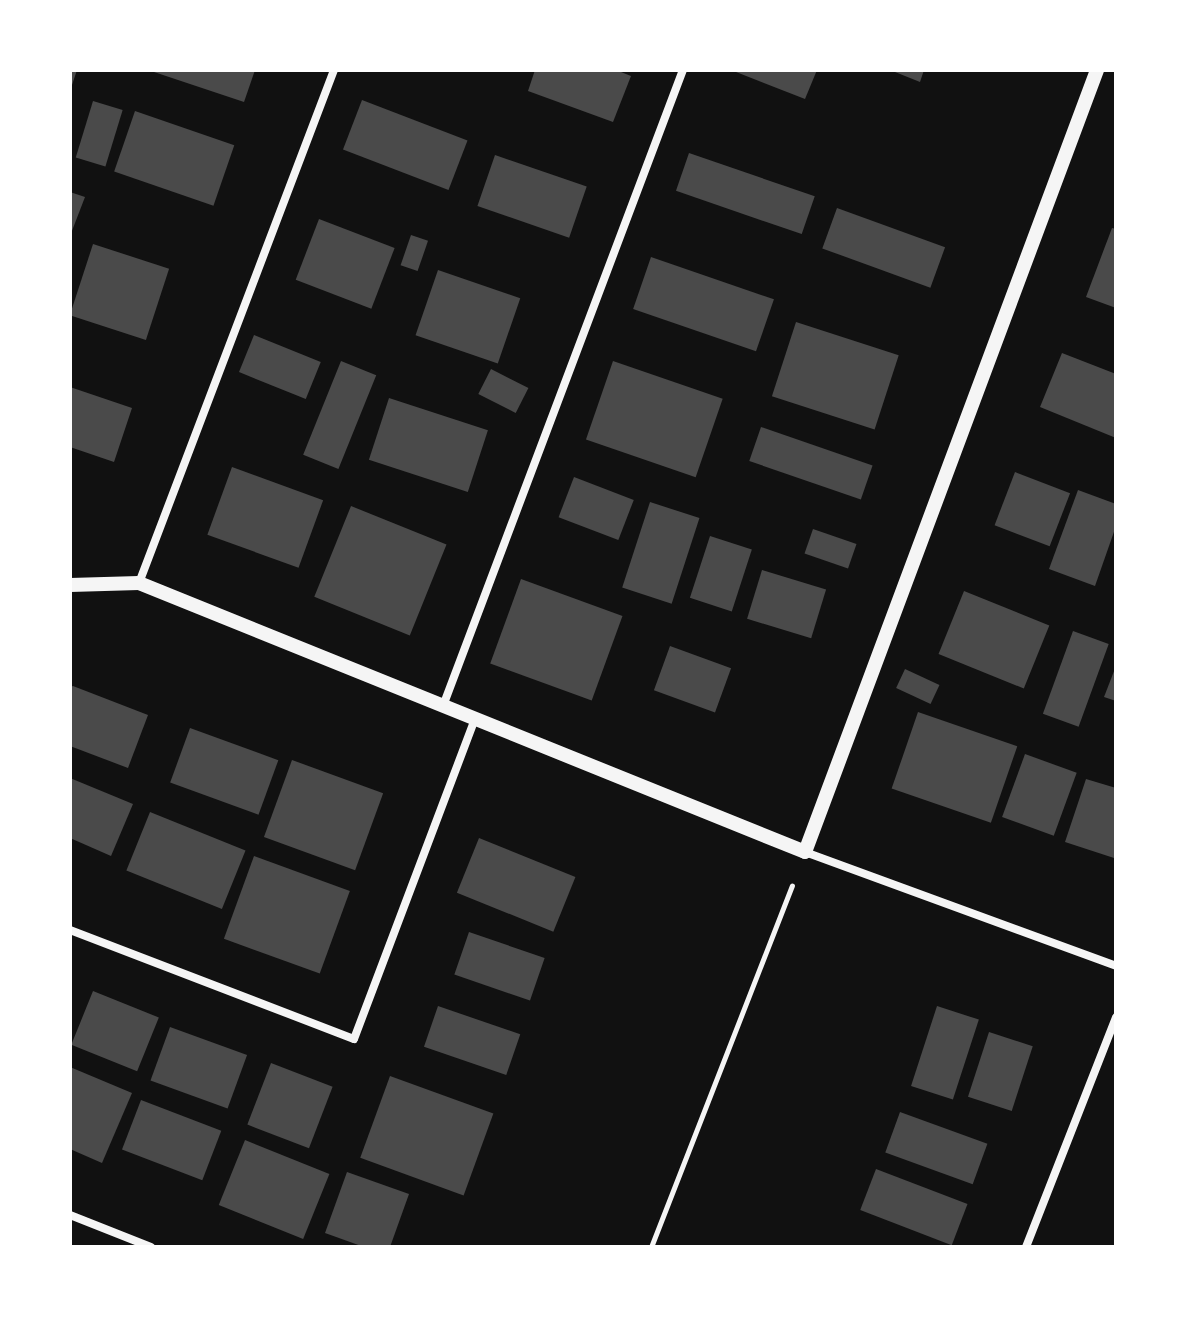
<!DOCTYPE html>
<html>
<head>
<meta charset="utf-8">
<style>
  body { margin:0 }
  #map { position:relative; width:1186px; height:1317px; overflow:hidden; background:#111; font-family:"IBM Plex Sans",sans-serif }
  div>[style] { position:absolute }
  .building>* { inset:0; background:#4a4a4a; transform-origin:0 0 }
  .path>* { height:5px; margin:-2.5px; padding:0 2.5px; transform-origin:2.5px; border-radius:2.5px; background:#f5f5f5 }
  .minor>* { height:8px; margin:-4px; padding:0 4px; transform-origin:4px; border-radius:4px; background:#f5f5f5 }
  .tertiary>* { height:14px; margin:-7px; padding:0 7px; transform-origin:7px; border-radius:7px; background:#f5f5f5 }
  span { translate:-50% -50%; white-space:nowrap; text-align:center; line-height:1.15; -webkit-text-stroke:8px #fff; paint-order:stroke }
  .frame { position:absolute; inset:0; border:72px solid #fff; pointer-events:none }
</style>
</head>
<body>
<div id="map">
  <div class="building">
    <i style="clip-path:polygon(70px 70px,77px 70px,71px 88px,70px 88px)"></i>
    <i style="clip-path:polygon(148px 70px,255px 70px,244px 102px)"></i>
    <i style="clip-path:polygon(535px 70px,616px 70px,631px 76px,613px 122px,528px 91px)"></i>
    <i style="clip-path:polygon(731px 70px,817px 70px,805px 99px)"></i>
    <i style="clip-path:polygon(890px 70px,924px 70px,920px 82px)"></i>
    <i style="left:362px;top:100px;width:113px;height:53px;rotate:21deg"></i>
    <i style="left:93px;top:101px;width:31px;height:59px;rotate:17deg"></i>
    <i style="left:135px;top:111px;width:105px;height:64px;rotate:19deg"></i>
    <i style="left:689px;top:153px;width:133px;height:40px;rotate:19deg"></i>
    <i style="left:495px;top:155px;width:97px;height:54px;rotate:19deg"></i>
    <i style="clip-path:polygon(70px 192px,85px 197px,70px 236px)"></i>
    <i style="left:837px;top:208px;width:115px;height:43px;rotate:20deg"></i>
    <i style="left:319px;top:219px;width:81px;height:65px;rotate:21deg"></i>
    <i style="clip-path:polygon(1112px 228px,1116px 229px,1116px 308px,1086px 297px)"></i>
    <i style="left:411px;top:235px;width:18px;height:32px;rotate:19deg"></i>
    <i style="left:93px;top:244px;width:80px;height:75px;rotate:18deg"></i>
    <i style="left:651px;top:257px;width:130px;height:55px;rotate:19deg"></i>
    <i style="left:438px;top:270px;width:87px;height:69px;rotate:19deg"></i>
    <i style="left:796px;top:322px;width:108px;height:78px;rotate:18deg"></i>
    <i style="left:254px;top:335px;width:72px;height:40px;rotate:22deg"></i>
    <i style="clip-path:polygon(1062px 353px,1116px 374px,1116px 438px,1040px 407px)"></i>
    <i style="left:341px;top:361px;width:38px;height:101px;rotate:22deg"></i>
    <i style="left:613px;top:361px;width:116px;height:83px;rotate:19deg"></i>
    <i style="left:491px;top:369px;width:42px;height:28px;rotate:27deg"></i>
    <i style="clip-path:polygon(70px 387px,132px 408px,114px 462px,70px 447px)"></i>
    <i style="left:389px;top:398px;width:104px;height:65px;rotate:18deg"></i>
    <i style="left:761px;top:427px;width:118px;height:36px;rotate:19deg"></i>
    <i style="left:232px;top:467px;width:97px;height:72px;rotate:20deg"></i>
    <i style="left:1015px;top:472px;width:59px;height:57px;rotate:21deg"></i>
    <i style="left:574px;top:477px;width:64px;height:43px;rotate:21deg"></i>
    <i style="clip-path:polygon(1078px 490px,1116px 504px,1116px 526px,1095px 586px,1049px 569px)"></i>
    <i style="left:650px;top:502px;width:52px;height:90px;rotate:18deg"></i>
    <i style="left:351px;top:506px;width:103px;height:98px;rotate:22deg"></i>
    <i style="left:813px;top:529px;width:46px;height:26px;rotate:19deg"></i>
    <i style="left:710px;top:536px;width:44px;height:65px;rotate:18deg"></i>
    <i style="left:762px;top:570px;width:67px;height:51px;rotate:17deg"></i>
    <i style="left:521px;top:579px;width:108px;height:90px;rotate:20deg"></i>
    <i style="left:964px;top:591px;width:92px;height:68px;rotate:22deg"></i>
    <i style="left:1073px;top:631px;width:38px;height:88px;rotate:20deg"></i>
    <i style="left:670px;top:646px;width:65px;height:47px;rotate:20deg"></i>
    <i style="clip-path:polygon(1116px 666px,1116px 701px,1104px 697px)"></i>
    <i style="left:905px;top:669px;width:38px;height:21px;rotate:25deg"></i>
    <i style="clip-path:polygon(73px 686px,148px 715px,128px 768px,70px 746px,70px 687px)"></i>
    <i style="left:918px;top:712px;width:105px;height:81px;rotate:19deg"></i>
    <i style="left:190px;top:728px;width:94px;height:58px;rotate:20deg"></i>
    <i style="left:1025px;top:754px;width:55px;height:67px;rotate:20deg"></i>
    <i style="left:292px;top:760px;width:97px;height:82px;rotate:20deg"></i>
    <i style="clip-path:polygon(70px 778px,133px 804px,111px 856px,70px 838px)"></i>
    <i style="clip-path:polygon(1086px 779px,1116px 788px,1114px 858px,1065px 842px)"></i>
    <i style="left:150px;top:812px;width:103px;height:63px;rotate:22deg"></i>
    <i style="left:479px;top:838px;width:104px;height:59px;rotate:22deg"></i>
    <i style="left:254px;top:856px;width:102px;height:88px;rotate:20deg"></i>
    <i style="left:469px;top:932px;width:80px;height:45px;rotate:19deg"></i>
    <i style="left:93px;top:991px;width:71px;height:58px;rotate:22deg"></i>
    <i style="left:438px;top:1006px;width:87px;height:43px;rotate:19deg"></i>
    <i style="left:937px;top:1006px;width:44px;height:84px;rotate:18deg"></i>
    <i style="left:170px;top:1027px;width:82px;height:57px;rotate:20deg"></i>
    <i style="left:989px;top:1032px;width:46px;height:68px;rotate:18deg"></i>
    <i style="left:271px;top:1063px;width:66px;height:66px;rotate:21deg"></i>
    <i style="clip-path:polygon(70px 1067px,132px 1093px,102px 1163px,70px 1149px)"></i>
    <i style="left:390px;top:1076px;width:110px;height:87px;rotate:20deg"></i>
    <i style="left:141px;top:1100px;width:86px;height:53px;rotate:21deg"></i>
    <i style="left:900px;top:1112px;width:93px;height:43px;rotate:20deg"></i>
    <i style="left:245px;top:1140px;width:91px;height:70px;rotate:22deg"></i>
    <i style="left:876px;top:1169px;width:98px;height:44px;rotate:21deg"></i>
    <i style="clip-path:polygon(347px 1172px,409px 1194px,390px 1247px,364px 1247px,325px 1233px)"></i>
  </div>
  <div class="path">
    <i style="left:651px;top:1247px;width:388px;rotate:-68.7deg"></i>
  </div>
  <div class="minor">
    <i style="left:139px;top:583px;width:549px;rotate:-69.19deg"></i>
    <i style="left:443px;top:706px;width:680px;rotate:-69.33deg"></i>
    <i style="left:805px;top:852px;width:331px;rotate:20.1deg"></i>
    <i style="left:70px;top:930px;width:304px;rotate:21deg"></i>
    <i style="left:354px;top:1039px;width:343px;rotate:-69.3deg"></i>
    <i style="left:70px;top:1215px;width:87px;rotate:21.6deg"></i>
    <i style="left:1026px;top:1247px;width:247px;rotate:-68.6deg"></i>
  </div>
  <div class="tertiary">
    <i style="left:70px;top:585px;width:69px;rotate:-1.7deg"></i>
    <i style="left:139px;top:583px;width:718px;rotate:21.99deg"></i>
    <i style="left:805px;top:852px;width:835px;rotate:-69.52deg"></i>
  </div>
  <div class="frame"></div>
</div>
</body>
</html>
